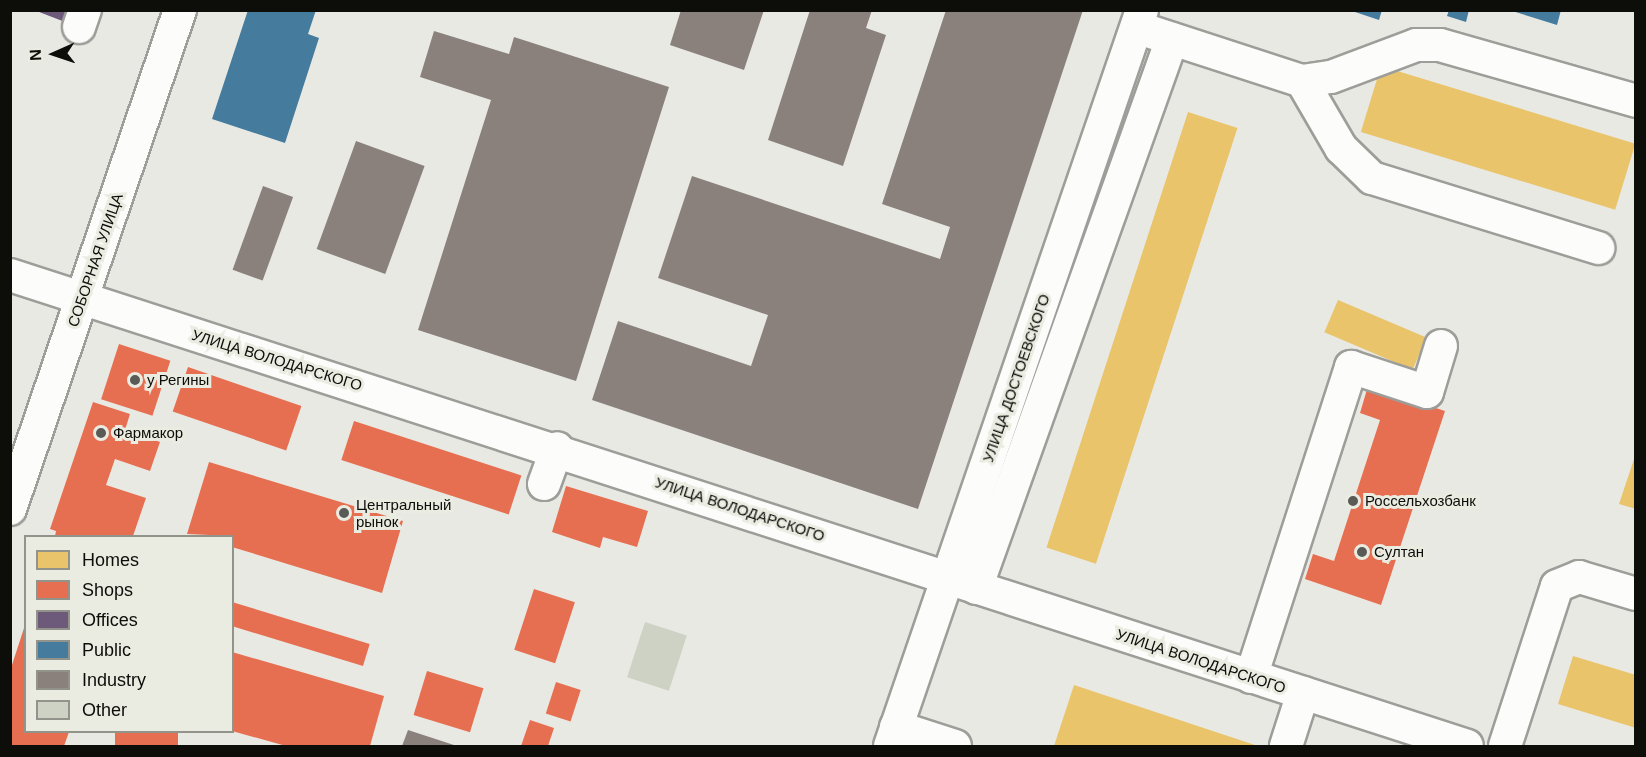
<!DOCTYPE html>
<html>
<head>
<meta charset="utf-8">
<style>
  body { margin:0 }
  #map { position:relative; width:1646px; height:757px; overflow:hidden; background:#e9e9e4; font-family:Helvetica,sans-serif }
  div>[style] { position:absolute }
  .homes>* { inset:0; background:#e9c46a; transform-origin:0 0 }
  .shops>* { inset:0; background:#e76f51; transform-origin:0 0 }
  .offices>* { inset:0; background:#6d597a }
  .public>* { inset:0; background:#457b9d }
  .industry>* { inset:0; background:#8a817c; transform-origin:0 0 }
  .building>* { inset:0; background:#cdd2c5; transform-origin:0 0 }
  .roads { filter:drop-shadow(2px 0 #9d9d99) drop-shadow(-2px 0 #9d9d99) drop-shadow(0 2px #9d9d99) drop-shadow(0 -2px #9d9d99) }
  .minor>* { height:32px; margin:-16px; padding:0 16px; transform-origin:16px; border-radius:16px; background:#fcfcfb }
  .dots>* { width:16px; height:16px; translate:-50% -50%; box-sizing:border-box; border:3px solid #ebece1; border-radius:50% }
  span { translate:-50% -50%; white-space:nowrap; text-align:center; line-height:1.15; -webkit-text-stroke:6px #ebece1; paint-order:stroke }
  .street-label { font-size:15px; color:#0d0d0a }
  .poi-label { font-size:15px; color:#0d0d0a }
  .left { translate:0 -50%; text-align:left }
  .frame { position:absolute; inset:0; border:12px solid #0d0d0a; pointer-events:none }
  .legend { position:absolute; left:24px; top:535px; width:210px; height:198px; box-sizing:border-box; background:#ebece1; border:2px solid #92938b; margin:0; padding:8px 10px; list-style:none; font-size:18px; color:#0d0d0a }
  .legend li { display:flex; align-items:center; gap:12px; height:30px }
  .legend b { width:30px; border:2px solid #92938b }
  .north { position:absolute; left:24px; top:24px; width:60px; height:60px; -webkit-text-stroke:4px #ebece1; paint-order:stroke; rotate:267deg; font-size:16px; font-weight:700; line-height:24px; text-align:center; color:#0d0d0a }
  .north::after { content:''; display:block; margin:auto; width:21px; height:27px; background:#0d0d0a; clip-path:polygon(50% 0,100% 100%,50% 72%,0 100%) }
</style>
</head>
<body>
<div id="map">
  <div class="homes">
    <i style="left:1381px;top:66px;width:266px;height:69px;rotate:17deg"></i>
    <i style="left:1188px;top:112px;width:52px;height:458px;rotate:18deg"></i>
    <i style="left:1338px;top:300px;width:96px;height:35px;rotate:23deg"></i>
    <i style="clip-path:polygon(1636px 453px,1636px 509px,1619px 504px)"></i>
    <i style="clip-path:polygon(1573px 656px,1636px 675px,1636px 728px,1558px 704px)"></i>
    <i style="clip-path:polygon(1074px 685px,1258px 746px,1054px 746px)"></i>
  </div>
  <div class="shops">
    <i style="left:119px;top:344px;width:54px;height:58px;rotate:18deg"></i>
    <i style="left:188px;top:367px;width:120px;height:47px;rotate:19deg"></i>
    <i style="clip-path:polygon(1368px 386px,1445px 411px,1381px 605px,1305px 579px,1313px 554px,1334px 561px,1380px 420px,1360px 413px)"></i>
    <i style="clip-path:polygon(93px 402px,130px 414px,125px 430px,160px 442px,150px 471px,115px 459px,106px 485px,146px 498px,133px 536px,55px 536px,56px 531px,50px 529px)"></i>
    <i style="left:354px;top:421px;width:176px;height:41px;rotate:18deg"></i>
    <i style="clip-path:polygon(209px 462px,403px 521px,382px 593px,232px 547px,232px 536px,187px 534px)"></i>
    <i style="clip-path:polygon(566px 486px,648px 511px,637px 547px,603px 537px,600px 548px,552px 532px)"></i>
    <i style="left:534px;top:589px;width:43px;height:64px;rotate:18deg"></i>
    <i style="left:232px;top:602px;width:144px;height:23px;rotate:17deg"></i>
    <i style="clip-path:polygon(25px 625px,26px 732px,69px 732px,64px 746px,10px 746px,10px 671px)"></i>
    <i style="clip-path:polygon(232px 652px,384px 696px,370px 746px,286px 746px,232px 731px)"></i>
    <i style="left:427px;top:671px;width:59px;height:46px;rotate:17deg"></i>
    <i style="left:556px;top:682px;width:26px;height:33px;rotate:18deg"></i>
    <i style="clip-path:polygon(530px 720px,554px 728px,548px 746px,521px 746px)"></i>
    <i style="left:115px;top:732px;width:63px;height:15px"></i>
  </div>
  <div class="offices">
    <i style="clip-path:polygon(34px 10px,69px 10px,65px 22px)"></i>
  </div>
  <div class="public">
    <i style="clip-path:polygon(248px 10px,316px 10px,308px 34px,319px 38px,285px 143px,212px 119px)"></i>
    <i style="clip-path:polygon(1349px 10px,1382px 10px,1379px 20px)"></i>
    <i style="clip-path:polygon(1449px 10px,1469px 10px,1466px 22px,1447px 16px)"></i>
    <i style="clip-path:polygon(1509px 10px,1561px 10px,1557px 25px)"></i>
  </div>
  <div class="industry">
    <i style="clip-path:polygon(681px 10px,764px 10px,744px 70px,670px 45px)"></i>
    <i style="clip-path:polygon(810px 10px,872px 10px,866px 28px,886px 35px,843px 166px,768px 140px)"></i>
    <i style="clip-path:polygon(946px 10px,1083px 10px,918px 509px,592px 400px,618px 321px,751px 366px,768px 315px,658px 278px,692px 176px,940px 259px,950px 227px,882px 204px)"></i>
    <i style="clip-path:polygon(434px 31px,509px 54px,514px 37px,669px 87px,576px 381px,418px 330px,491px 100px,420px 77px)"></i>
    <i style="left:356px;top:141px;width:73px;height:115px;rotate:20deg"></i>
    <i style="left:263px;top:186px;width:32px;height:89px;rotate:20deg"></i>
    <i style="clip-path:polygon(408px 730px,457px 746px,402px 746px)"></i>
  </div>
  <div class="building">
    <i style="left:645px;top:622px;width:44px;height:58px;rotate:18deg"></i>
  </div>
  <div class="roads">
    <div class="minor">
      <i style="left:79px;top:27px;width:18px;rotate:-71deg"></i>
      <i style="left:1151px;top:32px;width:159px;rotate:18deg"></i>
      <i style="left:1302px;top:81px;width:29px;rotate:-8deg"></i>
      <i style="left:1331px;top:77px;width:91px;rotate:-20.6deg"></i>
      <i style="left:1416px;top:45px;width:24px"></i>
      <i style="left:1440px;top:45px;width:204px;rotate:15.9deg"></i>
      <i style="left:1302px;top:81px;width:78px;rotate:59.8deg"></i>
      <i style="left:1341px;top:148px;width:43px;rotate:44.1deg"></i>
      <i style="left:1372px;top:178px;width:237px;rotate:17.2deg"></i>
      <i style="left:10px;top:275px;width:1531px;rotate:17.91deg"></i>
      <i style="left:544px;top:484px;width:38px;rotate:-70deg"></i>
      <i style="left:10px;top:509px;width:527px;rotate:-71.19deg"></i>
      <i style="left:976px;top:588px;width:583px;rotate:-70.35deg"></i>
      <i style="left:1251px;top:677px;width:326px;rotate:-72.1deg"></i>
      <i style="left:1351px;top:367px;width:80px;rotate:18.2deg"></i>
      <i style="left:1427px;top:392px;width:48px;rotate:-73.1deg"></i>
      <i style="left:896px;top:727px;width:62px;rotate:17.9deg"></i>
      <i style="left:890px;top:746px;width:778px;rotate:-71.1deg"></i>
      <i style="left:1286px;top:746px;width:56px;rotate:-72.2deg"></i>
      <i style="left:1505px;top:746px;width:168px;rotate:-72deg"></i>
      <i style="left:1557px;top:586px;width:24px;rotate:-22deg"></i>
      <i style="left:1579px;top:577px;width:59px;rotate:16.6deg"></i>
    </div>
  </div>
  <div class="dots">
    <i style="left:135px;top:380px;background:#5a5a56"></i>
    <i style="left:101px;top:433px;background:#5a5a56"></i>
    <i style="left:1353px;top:501px;background:#5a5a56"></i>
    <i style="left:344px;top:513px;background:#5a5a56"></i>
    <i style="left:1362px;top:552px;background:#5a5a56"></i>
  </div>
  <div class="street-label">
    <span style="left:95px;top:260px;rotate:-71deg">СОБОРНАЯ УЛИЦА</span>
    <span style="left:277px;top:360px;rotate:17deg">УЛИЦА ВОЛОДАРСКОГО</span>
    <span style="left:1016px;top:378px;rotate:-71deg">УЛИЦА ДОСТОЕВСКОГО</span>
    <span style="left:740px;top:509px;rotate:18deg">УЛИЦА ВОЛОДАРСКОГО</span>
    <span style="left:1201px;top:661px;rotate:18deg">УЛИЦА ВОЛОДАРСКОГО</span>
  </div>
  <div class="poi-label">
    <span class="left" style="left:147px;top:380px">у Регины</span>
    <span class="left" style="left:113px;top:433px">Фармакор</span>
    <span class="left" style="left:1365px;top:501px">Россельхозбанк</span>
    <span class="left" style="left:356px;top:513px">Центральный<br>рынок</span>
    <span class="left" style="left:1374px;top:552px">Султан</span>
  </div>
  <div class="frame"></div>
  <ul class="legend">
  <li><b style="height:16px;background:#e9c46a"></b>Homes</li>
  <li><b style="height:16px;background:#e76f51"></b>Shops</li>
  <li><b style="height:16px;background:#6d597a"></b>Offices</li>
  <li><b style="height:16px;background:#457b9d"></b>Public</li>
  <li><b style="height:16px;background:#8a817c"></b>Industry</li>
  <li><b style="height:16px;background:#cdd2c5"></b>Other</li>
  </ul>
  <div class="north">N</div>
</div>
</body>
</html>
